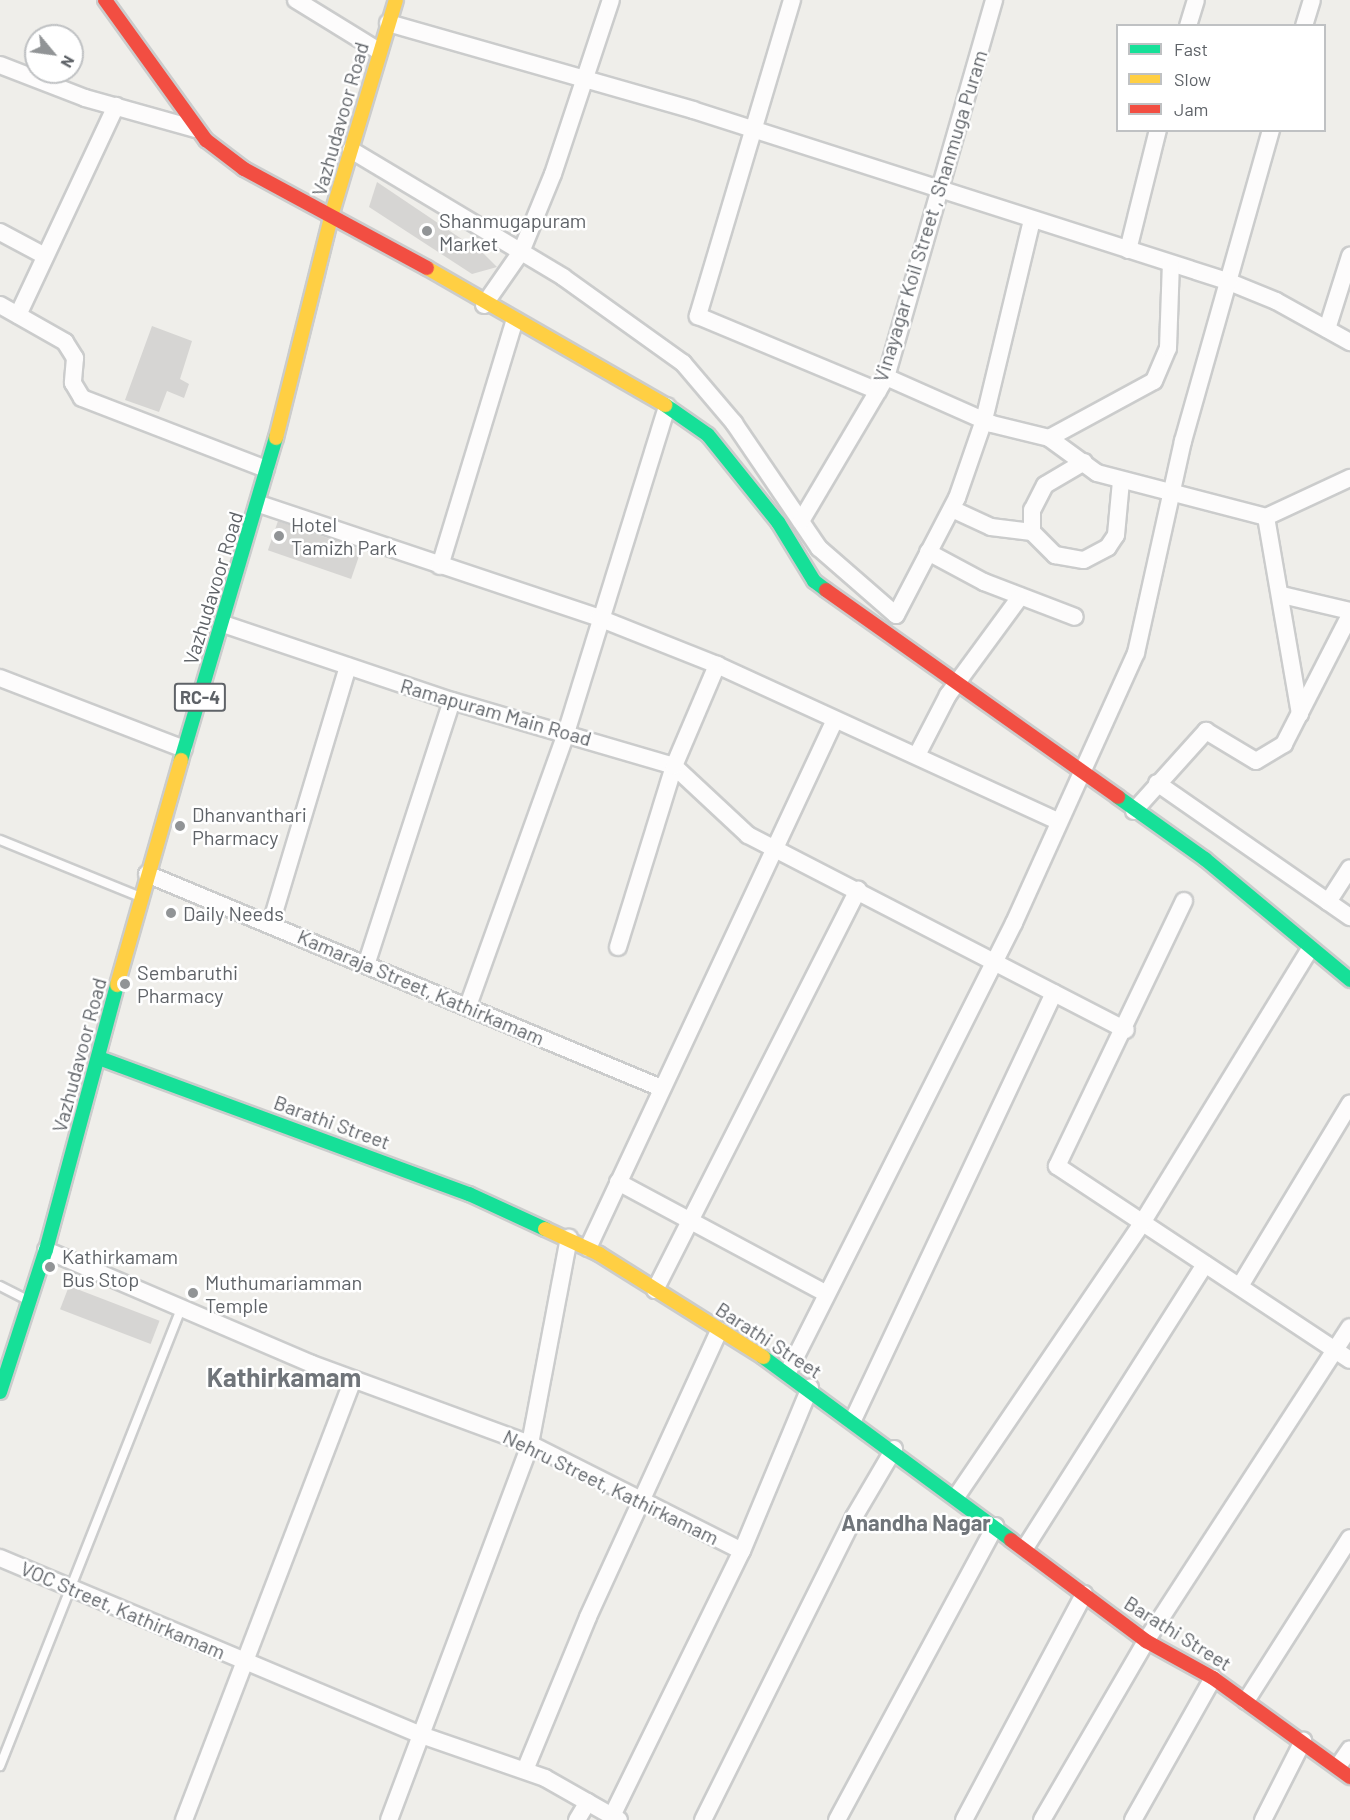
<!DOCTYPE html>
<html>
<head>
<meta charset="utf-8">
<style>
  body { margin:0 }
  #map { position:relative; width:1350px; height:1820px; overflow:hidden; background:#efeeea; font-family:Barlow,sans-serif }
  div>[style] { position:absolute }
  .building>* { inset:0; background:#d6d5d3; transform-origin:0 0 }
  .roads { filter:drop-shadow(2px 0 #cbcccc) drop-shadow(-2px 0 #cbcccc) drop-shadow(0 2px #cbcccc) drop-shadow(0 -2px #cbcccc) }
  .lane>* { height:8px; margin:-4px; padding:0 4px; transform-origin:4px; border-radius:4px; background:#fdfcfc }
  .street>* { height:16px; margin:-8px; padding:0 8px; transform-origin:8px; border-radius:8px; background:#fdfcfc }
  .fast>* { height:14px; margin:-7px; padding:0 7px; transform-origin:7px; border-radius:7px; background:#16e098 }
  .slow>* { height:14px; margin:-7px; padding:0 7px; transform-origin:7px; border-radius:7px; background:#ffcf43 }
  .jam>* { height:14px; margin:-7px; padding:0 7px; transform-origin:7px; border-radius:7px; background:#f24e42 }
  .dots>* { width:16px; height:16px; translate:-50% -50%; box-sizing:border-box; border:3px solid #fff; border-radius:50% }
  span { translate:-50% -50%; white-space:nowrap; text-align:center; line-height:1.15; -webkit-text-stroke:5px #fff; paint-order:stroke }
  .shield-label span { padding:2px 4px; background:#fff; border:2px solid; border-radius:4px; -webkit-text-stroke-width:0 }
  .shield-label { font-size:18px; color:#5f6368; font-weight:700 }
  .street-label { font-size:20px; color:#5f6368 }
  .poi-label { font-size:20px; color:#5f6368 }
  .left { translate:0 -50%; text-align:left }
  .quarter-label { font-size:22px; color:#70757a; font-weight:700 }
  .district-label { font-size:26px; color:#70757a; font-weight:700 }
  .legend { position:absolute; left:1116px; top:24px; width:210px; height:108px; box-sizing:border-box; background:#fff; border:2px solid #bfc1c3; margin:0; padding:8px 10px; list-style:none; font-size:18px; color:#5f6368 }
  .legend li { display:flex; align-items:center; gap:12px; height:30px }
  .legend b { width:30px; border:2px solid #bfc1c3 }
  .north { position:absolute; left:24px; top:24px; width:60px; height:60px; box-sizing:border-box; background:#fff; border:2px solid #bfc1c3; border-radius:50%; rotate:119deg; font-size:16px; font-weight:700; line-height:24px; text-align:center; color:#5f6368 }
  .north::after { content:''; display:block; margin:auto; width:21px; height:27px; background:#919496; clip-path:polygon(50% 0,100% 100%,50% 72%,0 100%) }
</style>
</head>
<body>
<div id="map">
  <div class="building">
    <i style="clip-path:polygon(377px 182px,484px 254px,497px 267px,472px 274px,369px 207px)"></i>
    <i style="clip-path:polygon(152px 326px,192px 341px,180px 379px,189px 384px,184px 398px,167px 391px,159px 412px,125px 400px)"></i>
    <i style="left:278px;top:521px;width:88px;height:31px;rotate:19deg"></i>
    <i style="left:69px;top:1286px;width:97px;height:25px;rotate:21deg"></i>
  </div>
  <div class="roads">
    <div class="lane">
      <i style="left:0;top:840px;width:149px;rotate:22.1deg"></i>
      <i style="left:0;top:1286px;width:29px;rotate:27deg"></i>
      <i style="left:0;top:1766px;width:494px;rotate:-68.4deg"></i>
    </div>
    <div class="street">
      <i style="left:296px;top:0;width:97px;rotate:31.6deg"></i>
      <i style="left:792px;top:0;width:330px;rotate:106.6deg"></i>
      <i style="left:698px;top:316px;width:195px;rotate:22.6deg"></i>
      <i style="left:388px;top:23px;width:317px;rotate:15.9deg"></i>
      <i style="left:693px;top:110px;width:561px;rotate:17.76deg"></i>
      <i style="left:1227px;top:281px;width:53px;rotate:22.2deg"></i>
      <i style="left:1276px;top:301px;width:85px;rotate:29deg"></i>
      <i style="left:1188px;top:26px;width:27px;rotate:-73deg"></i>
      <i style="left:1304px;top:26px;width:27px;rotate:-73deg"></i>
      <i style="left:0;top:65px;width:91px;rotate:21.2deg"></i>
      <i style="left:85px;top:98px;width:115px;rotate:15.6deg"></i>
      <i style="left:351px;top:150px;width:247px;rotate:30.9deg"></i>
      <i style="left:563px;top:277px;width:148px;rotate:35.6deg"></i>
      <i style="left:683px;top:363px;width:79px;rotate:49.6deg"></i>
      <i style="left:734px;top:423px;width:151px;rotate:55.8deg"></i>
      <i style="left:819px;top:548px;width:102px;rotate:41deg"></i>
      <i style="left:896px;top:615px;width:132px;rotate:-62.5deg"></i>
      <i style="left:957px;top:498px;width:83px;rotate:-70.9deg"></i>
      <i style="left:984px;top:420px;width:206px;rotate:-76.5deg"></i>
      <i style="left:0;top:232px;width:51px;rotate:28.1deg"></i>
      <i style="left:1128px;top:250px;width:124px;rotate:-76deg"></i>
      <i style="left:0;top:305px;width:75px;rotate:29.6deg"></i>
      <i style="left:65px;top:342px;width:19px;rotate:58deg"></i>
      <i style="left:75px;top:358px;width:25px;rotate:95deg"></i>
      <i style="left:73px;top:383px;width:17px;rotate:59deg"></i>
      <i style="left:82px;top:398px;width:197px;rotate:21.1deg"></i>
      <i style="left:484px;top:305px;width:65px;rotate:-55.1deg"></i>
      <i style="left:521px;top:252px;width:84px;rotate:-67.7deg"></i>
      <i style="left:553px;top:174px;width:183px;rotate:-71.6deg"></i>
      <i style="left:18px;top:315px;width:231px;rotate:-64.9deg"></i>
      <i style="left:1327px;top:329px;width:77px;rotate:-72.5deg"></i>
      <i style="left:886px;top:377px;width:116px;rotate:23.9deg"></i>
      <i style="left:992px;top:424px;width:59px;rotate:13.8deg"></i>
      <i style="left:1049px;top:438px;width:119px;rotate:-28.5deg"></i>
      <i style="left:1154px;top:381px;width:36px;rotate:-67deg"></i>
      <i style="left:1168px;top:348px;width:84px;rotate:-88deg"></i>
      <i style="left:1049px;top:438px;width:59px;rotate:36.1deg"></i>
      <i style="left:1097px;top:473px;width:175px;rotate:14.6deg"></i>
      <i style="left:1266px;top:517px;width:93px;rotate:-24.9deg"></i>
      <i style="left:1084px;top:462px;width:45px;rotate:149.5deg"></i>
      <i style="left:1045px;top:485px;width:28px;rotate:117deg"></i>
      <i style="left:1032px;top:510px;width:22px;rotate:90deg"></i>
      <i style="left:1032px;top:532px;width:33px;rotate:45deg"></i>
      <i style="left:1055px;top:555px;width:29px;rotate:10deg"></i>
      <i style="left:1084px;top:560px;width:27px;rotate:-28deg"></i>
      <i style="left:1108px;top:547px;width:14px;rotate:-56deg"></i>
      <i style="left:1116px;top:535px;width:54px;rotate:-84.7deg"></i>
      <i style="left:259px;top:504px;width:359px;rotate:18.5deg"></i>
      <i style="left:599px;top:618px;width:127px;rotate:21.7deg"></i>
      <i style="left:717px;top:665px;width:374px;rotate:24.6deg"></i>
      <i style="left:952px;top:509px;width:43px;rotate:24.8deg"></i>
      <i style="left:991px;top:527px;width:41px;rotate:7deg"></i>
      <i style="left:1266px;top:517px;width:200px;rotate:80.2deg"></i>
      <i style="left:801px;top:521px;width:167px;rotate:-59.4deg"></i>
      <i style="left:886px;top:377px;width:392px;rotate:-74deg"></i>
      <i style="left:928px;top:552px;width:64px;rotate:28.2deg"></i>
      <i style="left:984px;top:582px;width:97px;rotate:21deg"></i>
      <i style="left:440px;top:566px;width:254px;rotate:-73.1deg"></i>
      <i style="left:1282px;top:595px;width:70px;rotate:13.2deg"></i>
      <i style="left:223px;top:624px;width:242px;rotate:18.6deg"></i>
      <i style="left:452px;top:701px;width:231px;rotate:16.3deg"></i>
      <i style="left:674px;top:766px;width:101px;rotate:43deg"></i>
      <i style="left:748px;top:835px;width:425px;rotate:27.3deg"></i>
      <i style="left:0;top:678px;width:197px;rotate:21.1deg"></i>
      <i style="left:917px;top:755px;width:68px;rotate:-62.7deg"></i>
      <i style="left:948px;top:695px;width:122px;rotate:-53.7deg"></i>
      <i style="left:1157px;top:783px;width:235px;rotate:34.8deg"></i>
      <i style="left:1134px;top:811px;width:108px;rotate:-48deg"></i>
      <i style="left:1206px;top:731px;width:58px;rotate:31deg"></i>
      <i style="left:1256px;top:761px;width:33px;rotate:-31deg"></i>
      <i style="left:1284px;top:744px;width:145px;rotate:-62.9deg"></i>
      <i style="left:147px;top:874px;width:557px;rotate:22.6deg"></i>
      <i style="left:1184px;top:901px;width:294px;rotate:115.6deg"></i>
      <i style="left:1057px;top:1166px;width:351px;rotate:33.5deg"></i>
      <i style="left:1328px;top:902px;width:40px;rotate:-57.1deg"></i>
      <i style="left:271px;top:923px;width:268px;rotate:-73.3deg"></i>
      <i style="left:618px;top:947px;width:189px;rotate:-72.8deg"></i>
      <i style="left:674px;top:766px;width:110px;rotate:-66.9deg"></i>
      <i style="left:367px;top:962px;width:274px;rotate:-72deg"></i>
      <i style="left:469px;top:1003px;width:287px;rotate:-70.2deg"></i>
      <i style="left:566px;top:733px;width:342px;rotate:-72.8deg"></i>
      <i style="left:618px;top:1182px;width:235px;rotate:28.2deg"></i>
      <i style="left:588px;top:1248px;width:581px;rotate:-64.94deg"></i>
      <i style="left:46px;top:1250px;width:289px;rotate:23.2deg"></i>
      <i style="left:312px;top:1364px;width:232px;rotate:20.2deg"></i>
      <i style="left:530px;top:1444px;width:237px;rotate:26.8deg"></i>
      <i style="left:1240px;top:1286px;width:213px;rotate:-58.9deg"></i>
      <i style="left:655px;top:1290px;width:449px;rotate:-63.1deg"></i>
      <i style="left:788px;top:1372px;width:503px;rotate:-63.28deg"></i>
      <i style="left:1014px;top:923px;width:296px;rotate:-65.7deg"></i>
      <i style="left:1136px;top:653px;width:217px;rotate:-77.5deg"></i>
      <i style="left:1183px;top:441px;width:323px;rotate:-74.2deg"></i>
      <i style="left:853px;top:1420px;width:472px;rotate:-64.8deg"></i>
      <i style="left:956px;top:1497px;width:331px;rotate:-55.8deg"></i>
      <i style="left:1142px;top:1223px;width:321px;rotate:-58.5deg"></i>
      <i style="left:1025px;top:1548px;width:336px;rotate:-57.6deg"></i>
      <i style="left:0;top:1558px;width:460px;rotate:22.8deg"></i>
      <i style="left:424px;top:1736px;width:128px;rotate:19.1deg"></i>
      <i style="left:545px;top:1778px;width:85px;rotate:29.6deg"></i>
      <i style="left:1246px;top:1701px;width:193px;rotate:-57.5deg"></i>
      <i style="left:1339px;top:1765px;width:19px;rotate:-55deg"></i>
      <i style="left:525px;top:1770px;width:165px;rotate:-67.6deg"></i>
      <i style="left:588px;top:1617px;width:315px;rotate:-65.4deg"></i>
      <i style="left:612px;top:1816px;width:295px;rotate:-63.9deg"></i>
      <i style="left:742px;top:1551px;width:177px;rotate:-67.4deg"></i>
      <i style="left:184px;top:1820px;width:472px;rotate:-69deg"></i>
      <i style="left:389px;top:1820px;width:402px;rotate:-69.4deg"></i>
      <i style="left:530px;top:1444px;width:210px;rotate:-79.3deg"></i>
      <i style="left:577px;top:1820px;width:21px;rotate:-59deg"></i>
      <i style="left:703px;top:1820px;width:339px;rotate:-63.5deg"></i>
      <i style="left:854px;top:1517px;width:79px;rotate:-59.5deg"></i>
      <i style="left:837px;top:1820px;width:334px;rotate:-61.7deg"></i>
      <i style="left:964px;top:1820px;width:256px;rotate:-62deg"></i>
      <i style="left:1042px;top:1820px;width:207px;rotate:-59.8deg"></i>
      <i style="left:1146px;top:1641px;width:374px;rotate:-57deg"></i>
      <i style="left:1133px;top:1820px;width:163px;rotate:-60.6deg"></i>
      <i style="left:1263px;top:1820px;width:89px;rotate:-63.1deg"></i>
    </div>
    <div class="fast">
      <i style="left:665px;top:405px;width:52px;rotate:34.9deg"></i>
      <i style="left:708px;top:435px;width:112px;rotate:51.2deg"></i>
      <i style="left:778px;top:522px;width:69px;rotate:58.6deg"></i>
      <i style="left:814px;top:581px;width:15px;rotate:37deg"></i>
      <i style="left:181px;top:760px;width:336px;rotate:-73.6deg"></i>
      <i style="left:1118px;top:797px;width:107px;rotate:35.5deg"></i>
      <i style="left:1205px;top:859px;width:189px;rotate:39.8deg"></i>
      <i style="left:99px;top:1058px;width:394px;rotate:20.2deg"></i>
      <i style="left:469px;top:1194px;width:84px;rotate:24.7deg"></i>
      <i style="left:763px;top:1357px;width:308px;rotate:36.4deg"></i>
      <i style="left:0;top:1392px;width:149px;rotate:-72.1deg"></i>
      <i style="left:46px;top:1250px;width:274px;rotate:-75deg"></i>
    </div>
    <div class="slow">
      <i style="left:427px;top:268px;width:275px;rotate:29.9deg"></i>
      <i style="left:276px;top:438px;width:232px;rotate:-76deg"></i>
      <i style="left:332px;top:213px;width:222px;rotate:-73.3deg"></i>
      <i style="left:117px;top:985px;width:234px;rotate:-74.1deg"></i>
      <i style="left:545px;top:1229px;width:60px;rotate:24.8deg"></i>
      <i style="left:599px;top:1254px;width:194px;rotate:32.1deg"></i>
    </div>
    <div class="jam">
      <i style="left:105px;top:0;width:173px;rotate:54.2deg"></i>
      <i style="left:206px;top:140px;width:48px;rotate:37.3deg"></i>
      <i style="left:244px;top:169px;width:208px;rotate:28.4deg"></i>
      <i style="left:826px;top:590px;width:358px;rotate:35.3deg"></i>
      <i style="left:1011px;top:1540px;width:169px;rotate:36.8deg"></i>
      <i style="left:1146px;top:1641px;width:77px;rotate:28.9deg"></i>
      <i style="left:1213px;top:1678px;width:169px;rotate:35.9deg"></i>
    </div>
  </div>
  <div class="dots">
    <i style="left:427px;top:231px;background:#919496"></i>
    <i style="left:279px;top:536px;background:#919496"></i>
    <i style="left:180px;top:826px;background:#919496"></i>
    <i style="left:171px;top:913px;background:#919496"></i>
    <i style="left:125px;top:984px;background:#919496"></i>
    <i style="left:50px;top:1267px;background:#919496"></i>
    <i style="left:193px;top:1293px;background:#919496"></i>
  </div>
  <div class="shield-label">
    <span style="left:200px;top:697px">RC-4</span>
  </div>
  <div class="street-label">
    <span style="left:340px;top:119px;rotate:-74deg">Vazhudavoor Road</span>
    <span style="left:930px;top:216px;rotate:-73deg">Vinayagar Koil Street , Shanmuga Puram</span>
    <span style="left:213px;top:588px;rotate:-73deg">Vazhudavoor Road</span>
    <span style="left:496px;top:712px;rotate:16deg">Ramapuram Main Road</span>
    <span style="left:421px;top:987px;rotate:23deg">Kamaraja Street, Kathirkamam</span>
    <span style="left:79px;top:1055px;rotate:-75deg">Vazhudavoor Road</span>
    <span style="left:332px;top:1122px;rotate:20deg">Barathi Street</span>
    <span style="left:769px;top:1340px;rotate:33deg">Barathi Street</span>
    <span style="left:611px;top:1487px;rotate:26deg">Nehru Street, Kathirkamam</span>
    <span style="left:123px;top:1610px;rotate:23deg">VOC Street, Kathirkamam</span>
    <span style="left:1178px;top:1633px;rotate:32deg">Barathi Street</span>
  </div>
  <div class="poi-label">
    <span class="left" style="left:439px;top:232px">Shanmugapuram<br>Market</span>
    <span class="left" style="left:291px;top:536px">Hotel<br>Tamizh Park</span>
    <span class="left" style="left:192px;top:826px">Dhanvanthari<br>Pharmacy</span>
    <span class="left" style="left:183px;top:913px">Daily Needs</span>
    <span class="left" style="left:137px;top:984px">Sembaruthi<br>Pharmacy</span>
    <span class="left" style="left:62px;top:1268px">Kathirkamam<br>Bus Stop</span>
    <span class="left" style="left:205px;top:1294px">Muthumariamman<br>Temple</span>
  </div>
  <div class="quarter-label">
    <span style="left:916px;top:1523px">Anandha Nagar</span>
  </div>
  <div class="district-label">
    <span style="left:284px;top:1377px">Kathirkamam</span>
  </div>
  <ul class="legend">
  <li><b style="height:8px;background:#16e098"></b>Fast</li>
  <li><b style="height:8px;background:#ffcf43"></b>Slow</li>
  <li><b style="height:8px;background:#f24e42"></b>Jam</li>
  </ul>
  <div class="north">N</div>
</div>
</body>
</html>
